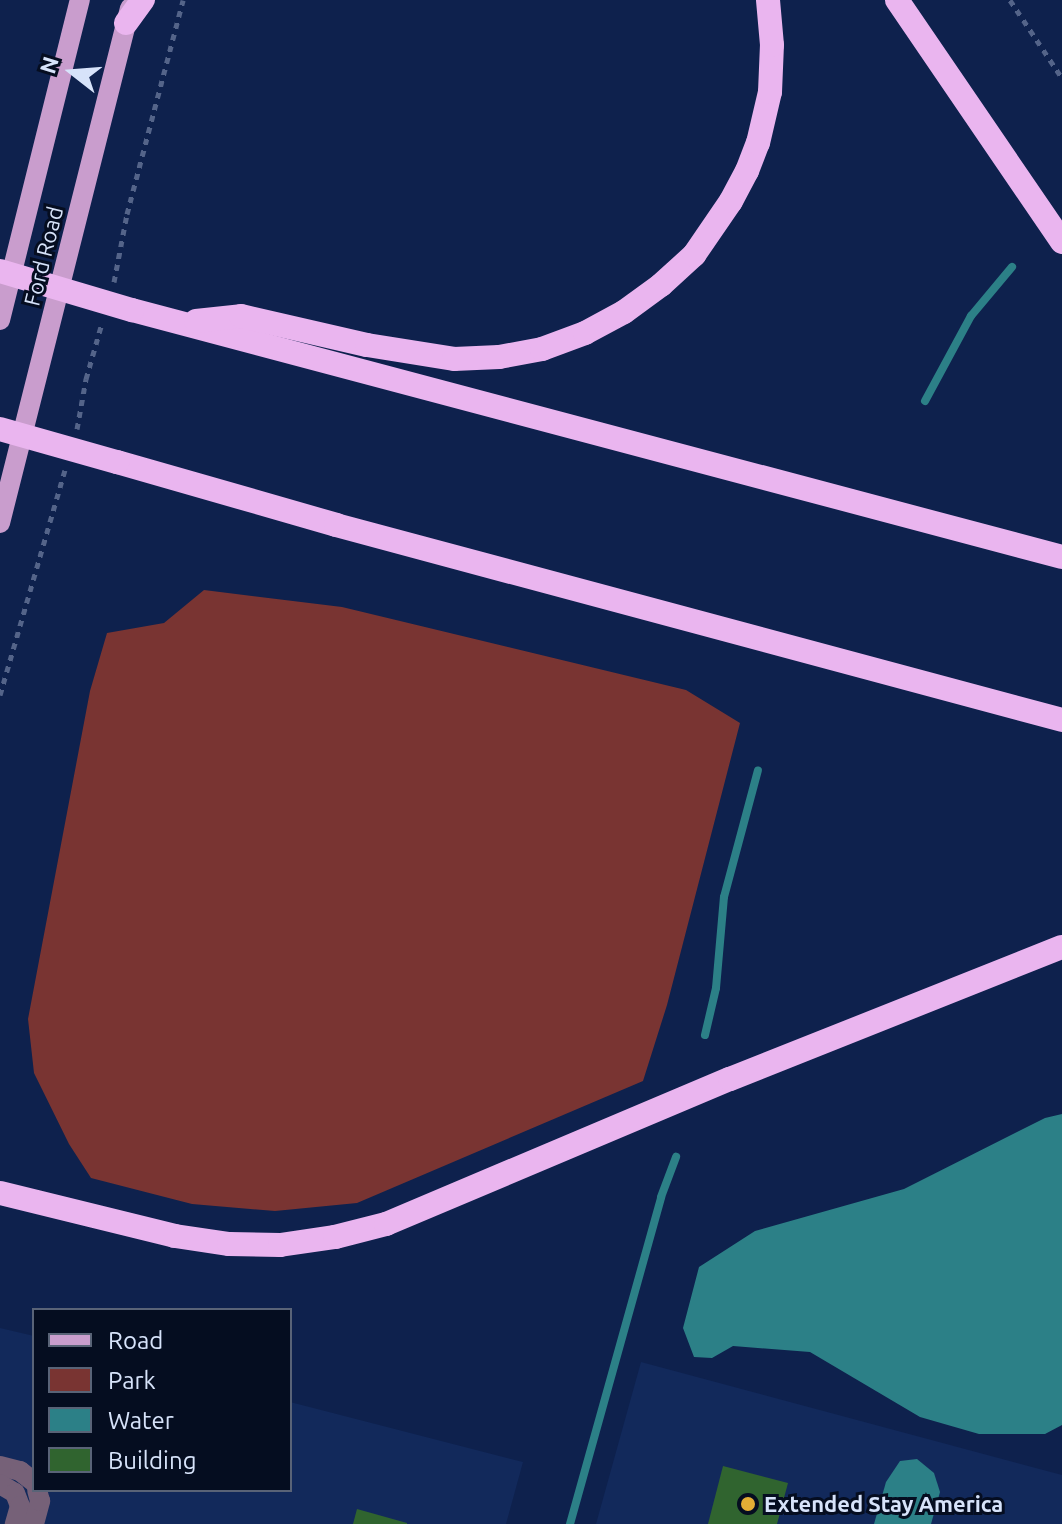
<!DOCTYPE html>
<html>
<head>
<meta charset="utf-8">
<style>
  body { margin:0 }
  #map { position:relative; width:1062px; height:1524px; overflow:hidden; background:#0e214d; font-family:Ubuntu,sans-serif }
  div>[style] { position:absolute }
  .built>* { inset:0; background:#12295b }
  .green>* { inset:0; background:#793432 }
  .water>* { inset:0; background:#2c8087 }
  .stream>* { height:8px; margin:-4px; padding:0 4px; transform-origin:4px; border-radius:4px; background:#2c8087 }
  .building>* { inset:0; background:#30642f }
  .path>* { height:5px; margin-top:-2.5px; transform-origin:0; background:repeating-linear-gradient(90deg,#546489 0 6px,transparent 0 12px) }
  .minor>* { height:20px; margin:-10px; padding:0 10px; transform-origin:10px; border-radius:10px; background:#766178 }
  .major>* { height:20px; margin:-10px; padding:0 10px; transform-origin:10px; border-radius:10px; background:#c99dcd }
  .highway>* { height:24px; margin:-12px; padding:0 12px; transform-origin:12px; border-radius:12px; background:#eab5ef }
  .highway-bridge>* { height:24px; margin:-12px; padding:0 12px; transform-origin:12px; border-radius:12px; background:#eab5ef }
  .dots>* { width:22px; height:22px; translate:-50% -50%; box-sizing:border-box; border:4px solid #050d20; border-radius:50% }
  span { translate:-50% -50%; white-space:nowrap; text-align:center; line-height:1.15; -webkit-text-stroke:6px #050d20; paint-order:stroke }
  .street-label { font-size:22px; color:#d7e3fa }
  .poi-label { font-size:22px; color:#d7e3fa; font-weight:700 }
  .left { translate:0 -50%; text-align:left }
  .legend { position:absolute; left:32px; top:1308px; width:260px; height:184px; box-sizing:border-box; background:#050d20; border:2px solid #596377; margin:0; padding:10px 14px; list-style:none; font-size:24px; color:#d7e3fa }
  .legend li { display:flex; align-items:center; gap:16px; height:40px }
  .legend b { width:40px; border:2px solid #596377 }
  .north { position:absolute; left:32px; top:32px; width:80px; height:80px; -webkit-text-stroke:6px #050d20; paint-order:stroke; rotate:287deg; font-size:22px; font-weight:700; line-height:32px; text-align:center; color:#d7e3fa }
  .north::after { content:''; display:block; margin:auto; width:28px; height:36px; background:#d7e3fa; clip-path:polygon(50% 0,100% 100%,50% 72%,0 100%) }
</style>
</head>
<body>
<div id="map">
  <div class="built">
    <i style="clip-path:polygon(0 1328px,34px 1336px,34px 1490px,290px 1490px,290px 1402px,523px 1462px,506px 1524px,0 1524px)"></i>
    <i style="clip-path:polygon(641px 1362px,1062px 1475px,1062px 1524px,596px 1524px)"></i>
  </div>
  <div class="green">
    <i style="clip-path:polygon(204px 590px,342px 607px,686px 690px,740px 723px,667px 1005px,643px 1081px,357px 1203px,275px 1211px,192px 1204px,91px 1178px,69px 1144px,34px 1073px,28px 1019px,90px 691px,107px 633px,164px 623px)"></i>
  </div>
  <div class="water">
    <i style="clip-path:polygon(1062px 1114px,1062px 1425px,1045px 1434px,979px 1434px,920px 1417px,810px 1352px,733px 1346px,712px 1358px,694px 1357px,683px 1328px,699px 1267px,755px 1231px,904px 1189px,1045px 1118px)"></i>
    <i style="clip-path:polygon(917px 1459px,934px 1473px,940px 1492px,931px 1524px,874px 1524px,886px 1482px,900px 1461px)"></i>
  </div>
  <div class="stream">
    <i style="left:925px;top:401px;width:97px;rotate:-61.6deg"></i>
    <i style="left:971px;top:316px;width:64px;rotate:-50.1deg"></i>
    <i style="left:705px;top:1035px;width:48px;rotate:-76.8deg"></i>
    <i style="left:716px;top:988px;width:91px;rotate:-85deg"></i>
    <i style="left:724px;top:897px;width:131px;rotate:-75deg"></i>
    <i style="left:570px;top:1524px;width:339px;rotate:-74.4deg"></i>
    <i style="left:661px;top:1197px;width:43px;rotate:-69.4deg"></i>
  </div>
  <div class="building">
    <i style="clip-path:polygon(723px 1466px,788px 1483px,777px 1524px,708px 1524px)"></i>
    <i style="clip-path:polygon(357px 1509px,407px 1523px,407px 1524px,353px 1524px)"></i>
  </div>
  <div class="path">
    <i style="left:1010px;top:0;width:94px;rotate:56.3deg"></i>
    <i style="left:114px;top:282px;width:69px;rotate:-79.2deg"></i>
    <i style="left:127px;top:214px;width:221px;rotate:-75.3deg"></i>
    <i style="left:77px;top:429px;width:51px;rotate:-79.8deg"></i>
    <i style="left:86px;top:379px;width:58px;rotate:-74.1deg"></i>
    <i style="left:0;top:695px;width:234px;rotate:-73.9deg"></i>
  </div>
  <div class="minor">
    <i style="left:0;top:1466px;width:21px;rotate:14deg"></i>
    <i style="left:20px;top:1471px;width:18px;rotate:38deg"></i>
    <i style="left:0;top:1484px;width:17px;rotate:31deg"></i>
    <i style="left:15px;top:1493px;width:14px;rotate:69deg"></i>
    <i style="left:20px;top:1506px;width:19px;rotate:106deg"></i>
    <i style="left:34px;top:1524px;width:24px;rotate:-75deg"></i>
    <i style="left:40px;top:1501px;width:11px;rotate:-105deg"></i>
  </div>
  <div class="major">
    <i style="left:0;top:320px;width:330px;rotate:-76deg"></i>
    <i style="left:0;top:523px;width:531px;rotate:-75.83deg"></i>
  </div>
  <div class="highway">
    <i style="left:897px;top:0;width:293px;rotate:55.7deg"></i>
    <i style="left:126px;top:23px;width:29px;rotate:-54deg"></i>
    <i style="left:132px;top:310px;width:962px;rotate:14.87deg"></i>
    <i style="left:196px;top:321px;width:45px;rotate:-6.3deg"></i>
    <i style="left:241px;top:316px;width:129px;rotate:13deg"></i>
    <i style="left:367px;top:345px;width:88px;rotate:9.1deg"></i>
    <i style="left:454px;top:359px;width:45px;rotate:-2.5deg"></i>
    <i style="left:499px;top:357px;width:44px;rotate:-10.5deg"></i>
    <i style="left:542px;top:349px;width:46px;rotate:-20.4deg"></i>
    <i style="left:585px;top:333px;width:44px;rotate:-28.3deg"></i>
    <i style="left:624px;top:312px;width:46px;rotate:-36.1deg"></i>
    <i style="left:661px;top:285px;width:45px;rotate:-42.3deg"></i>
    <i style="left:694px;top:255px;width:65px;rotate:-55.6deg"></i>
    <i style="left:731px;top:201px;width:34px;rotate:-62deg"></i>
    <i style="left:747px;top:171px;width:30px;rotate:-69deg"></i>
    <i style="left:758px;top:143px;width:52px;rotate:-76.8deg"></i>
    <i style="left:770px;top:92px;width:47px;rotate:-87.6deg"></i>
    <i style="left:772px;top:45px;width:45px;rotate:-95.1deg"></i>
    <i style="left:117px;top:462px;width:228px;rotate:16deg"></i>
    <i style="left:336px;top:525px;width:752px;rotate:15.03deg"></i>
    <i style="left:0;top:1193px;width:180px;rotate:13.8deg"></i>
    <i style="left:175px;top:1236px;width:55px;rotate:8.4deg"></i>
    <i style="left:229px;top:1244px;width:51px;rotate:1.1deg"></i>
    <i style="left:280px;top:1245px;width:56px;rotate:-8.3deg"></i>
    <i style="left:335px;top:1237px;width:53px;rotate:-14.3deg"></i>
    <i style="left:386px;top:1224px;width:373px;rotate:-22.9deg"></i>
    <i style="left:730px;top:1079px;width:357px;rotate:-21.7deg"></i>
  </div>
  <div class="highway-bridge">
    <i style="left:0;top:271px;width:138px;rotate:16.5deg"></i>
    <i style="left:0;top:429px;width:122px;rotate:15.8deg"></i>
  </div>
  <div class="dots">
    <i style="left:748px;top:1504px;background:#e3ae35"></i>
  </div>
  <div class="street-label">
    <span style="left:43px;top:256px;rotate:-76deg">Ford Road</span>
  </div>
  <div class="poi-label">
    <span class="left" style="left:764px;top:1504px">Extended Stay America</span>
  </div>
  <ul class="legend">
  <li><b style="height:10px;background:#c99dcd"></b>Road</li>
  <li><b style="height:22px;background:#793432"></b>Park</li>
  <li><b style="height:22px;background:#2c8087"></b>Water</li>
  <li><b style="height:22px;background:#30642f"></b>Building</li>
  </ul>
  <div class="north">N</div>
</div>
</body>
</html>
